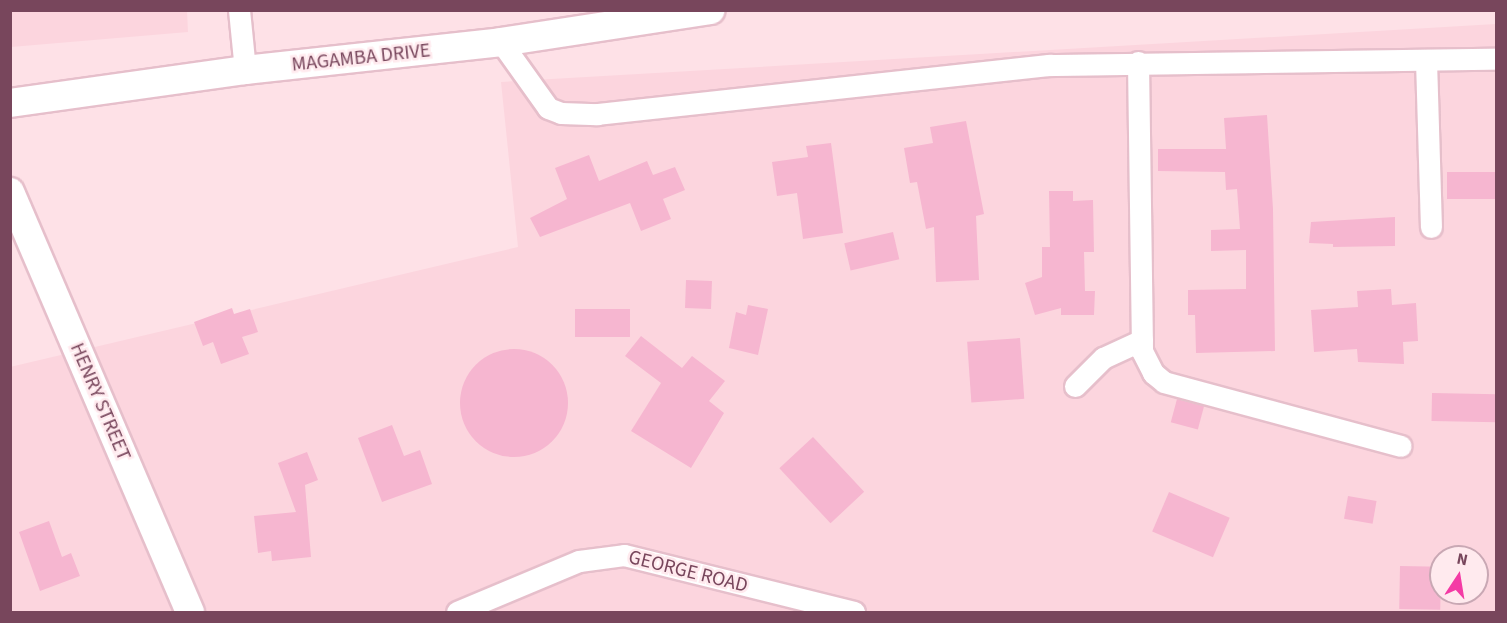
<!DOCTYPE html>
<html>
<head>
<meta charset="utf-8">
<style>
  body { margin:0 }
  #map { position:relative; width:1507px; height:623px; overflow:hidden; background:#fee1e7; font-family:"Source Sans 3",sans-serif }
  div>[style] { position:absolute }
  .residential>* { inset:0; background:#fcd5de }
  .building>* { inset:0; background:#f6b6d0; transform-origin:0 0 }
  .round { border-radius:50% }
  .roads { filter:drop-shadow(2px 0 #e6bfcb) drop-shadow(-2px 0 #e6bfcb) drop-shadow(0 2px #e6bfcb) drop-shadow(0 -2px #e6bfcb) }
  .street>* { height:21px; margin:-10.5px; padding:0 10.5px; transform-origin:10.5px; border-radius:10.5px; background:#fff }
  .secondary>* { height:28px; margin:-14px; padding:0 14px; transform-origin:14px; border-radius:14px; background:#fff }
  span { translate:-50% -50%; white-space:nowrap; text-align:center; line-height:1.15; -webkit-text-stroke:5px #ffeaee; paint-order:stroke }
  .street-label { font-size:20px; color:#78465c }
  .frame { position:absolute; inset:0; border:12px solid #78465c; pointer-events:none }
  .north { position:absolute; left:1429px; top:545px; width:60px; height:60px; box-sizing:border-box; background:#ffeaee; border:2px solid #c9a8b4; border-radius:50%; rotate:12deg; font-size:16px; font-weight:700; line-height:24px; text-align:center; color:#78465c }
  .north::after { content:''; display:block; margin:auto; width:21px; height:27px; background:#f43ba5; clip-path:polygon(50% 0,100% 100%,50% 72%,0 100%) }
</style>
</head>
<body>
<div id="map">
  <div class="residential">
    <i style="clip-path:polygon(11px 10px,187px 11px,188px 32px,11px 47px)"></i>
    <i style="clip-path:polygon(evenodd,1496px 24px,1496px 612px,11px 612px,10px 367px,518px 247px,501px 82px,1496px 24px,1441px 557px,1477px 557px,1477px 593px,1441px 593px,1441px 557px)"></i>
  </div>
  <div class="building">
    <i style="clip-path:polygon(1267px 115px,1273px 209px,1275px 351px,1196px 353px,1195px 315px,1188px 315px,1188px 290px,1246px 289px,1246px 250px,1211px 251px,1211px 230px,1240px 229px,1237px 189px,1226px 190px,1225px 172px,1158px 171px,1158px 149px,1226px 149px,1224px 118px)"></i>
    <i style="clip-path:polygon(966px 121px,984px 214px,976px 216px,979px 280px,936px 282px,934px 227px,926px 229px,917px 182px,910px 183px,904px 148px,933px 143px,930px 127px)"></i>
    <i style="clip-path:polygon(831px 143px,843px 233px,803px 239px,797px 193px,777px 196px,772px 162px,808px 157px,806px 146px)"></i>
    <i style="clip-path:polygon(589px 155px,599px 181px,647px 161px,653px 175px,675px 167px,685px 190px,663px 199px,671px 219px,641px 231px,630px 203px,540px 237px,530px 218px,567px 199px,555px 168px)"></i>
    <i style="left:1447px;top:172px;width:50px;height:27px"></i>
    <i style="clip-path:polygon(1049px 191px,1073px 191px,1073px 201px,1093px 200px,1094px 252px,1084px 252px,1085px 291px,1095px 291px,1094px 315px,1061px 315px,1061px 308px,1035px 315px,1025px 283px,1042px 277px,1042px 247px,1050px 247px)"></i>
    <i style="clip-path:polygon(1395px 217px,1395px 246px,1333px 247px,1333px 244px,1309px 243px,1311px 222px)"></i>
    <i style="left:893px;top:232px;width:28px;height:50px;rotate:77deg"></i>
    <i style="left:686px;top:280px;width:26px;height:28px;rotate:2deg"></i>
    <i style="clip-path:polygon(1391px 289px,1392px 305px,1416px 303px,1418px 341px,1403px 342px,1404px 364px,1358px 362px,1357px 349px,1314px 352px,1311px 310px,1358px 307px,1357px 291px)"></i>
    <i style="clip-path:polygon(748px 305px,768px 309px,758px 355px,729px 348px,736px 312px,746px 315px)"></i>
    <i style="clip-path:polygon(232px 308px,234px 314px,250px 309px,258px 332px,242px 337px,249px 354px,221px 364px,213px 342px,203px 346px,194px 322px)"></i>
    <i style="left:575px;top:309px;width:55px;height:28px"></i>
    <i style="clip-path:polygon(641px 336px,682px 368px,692px 356px,725px 381px,709px 401px,724px 413px,691px 468px,631px 431px,661px 383px,625px 356px)"></i>
    <i style="left:1020px;top:338px;width:61px;height:53px;rotate:86deg"></i>
    <i class="round" style="left:460px;top:349px;width:108px;height:108px"></i>
    <i style="left:1432px;top:393px;width:65px;height:28px;rotate:1deg"></i>
    <i style="left:1177px;top:399px;width:28px;height:24px;rotate:15deg"></i>
    <i style="clip-path:polygon(392px 425px,404px 456px,420px 450px,432px 484px,382px 502px,358px 438px)"></i>
    <i style="left:813px;top:437px;width:75px;height:46px;rotate:47deg"></i>
    <i style="clip-path:polygon(307px 452px,318px 480px,305px 485px,311px 557px,272px 561px,271px 551px,258px 553px,254px 516px,296px 512px,278px 463px)"></i>
    <i style="left:1169px;top:492px;width:66px;height:43px;rotate:23deg"></i>
    <i style="left:1348px;top:496px;width:29px;height:23px;rotate:10deg"></i>
    <i style="clip-path:polygon(49px 521px,62px 557px,71px 553px,80px 576px,40px 591px,19px 532px)"></i>
    <i style="left:1400px;top:566px;width:41px;height:43px;rotate:1deg"></i>
  </div>
  <div class="roads">
    <div class="street">
      <i style="left:239px;top:10px;width:60px;rotate:84.3deg"></i>
      <i style="left:501px;top:42px;width:81px;rotate:54.5deg"></i>
      <i style="left:548px;top:108px;width:14px;rotate:21deg"></i>
      <i style="left:561px;top:113px;width:36px;rotate:2deg"></i>
      <i style="left:597px;top:114px;width:455px;rotate:-6.2deg"></i>
      <i style="left:1049px;top:65px;width:447px;rotate:-0.8deg"></i>
      <i style="left:1426px;top:60px;width:167px;rotate:88.3deg"></i>
      <i style="left:1138px;top:62px;width:289px;rotate:89.2deg"></i>
      <i style="left:1142px;top:351px;width:25px;rotate:63deg"></i>
      <i style="left:1153px;top:373px;width:14px;rotate:39deg"></i>
      <i style="left:1164px;top:382px;width:245px;rotate:15.1deg"></i>
      <i style="left:1075px;top:386px;width:40px;rotate:-45deg"></i>
      <i style="left:1103px;top:358px;width:43px;rotate:-24.8deg"></i>
      <i style="left:457px;top:612px;width:132px;rotate:-22.7deg"></i>
      <i style="left:579px;top:561px;width:45px;rotate:-7.6deg"></i>
      <i style="left:624px;top:555px;width:237px;rotate:13.9deg"></i>
    </div>
    <div class="secondary">
      <i style="left:10px;top:103px;width:237px;rotate:-8deg"></i>
      <i style="left:245px;top:70px;width:258px;rotate:-6.2deg"></i>
      <i style="left:501px;top:42px;width:212px;rotate:-8.7deg"></i>
      <i style="left:10px;top:192px;width:457px;rotate:66.8deg"></i>
    </div>
  </div>
  <div class="street-label">
    <span style="left:361px;top:58px;rotate:-6deg">MAGAMBA DRIVE</span>
    <span style="left:100px;top:402px;rotate:67deg">HENRY STREET</span>
    <span style="left:688px;top:572px;rotate:14deg">GEORGE ROAD</span>
  </div>
  <div class="frame"></div>
  <div class="north">N</div>
</div>
</body>
</html>
